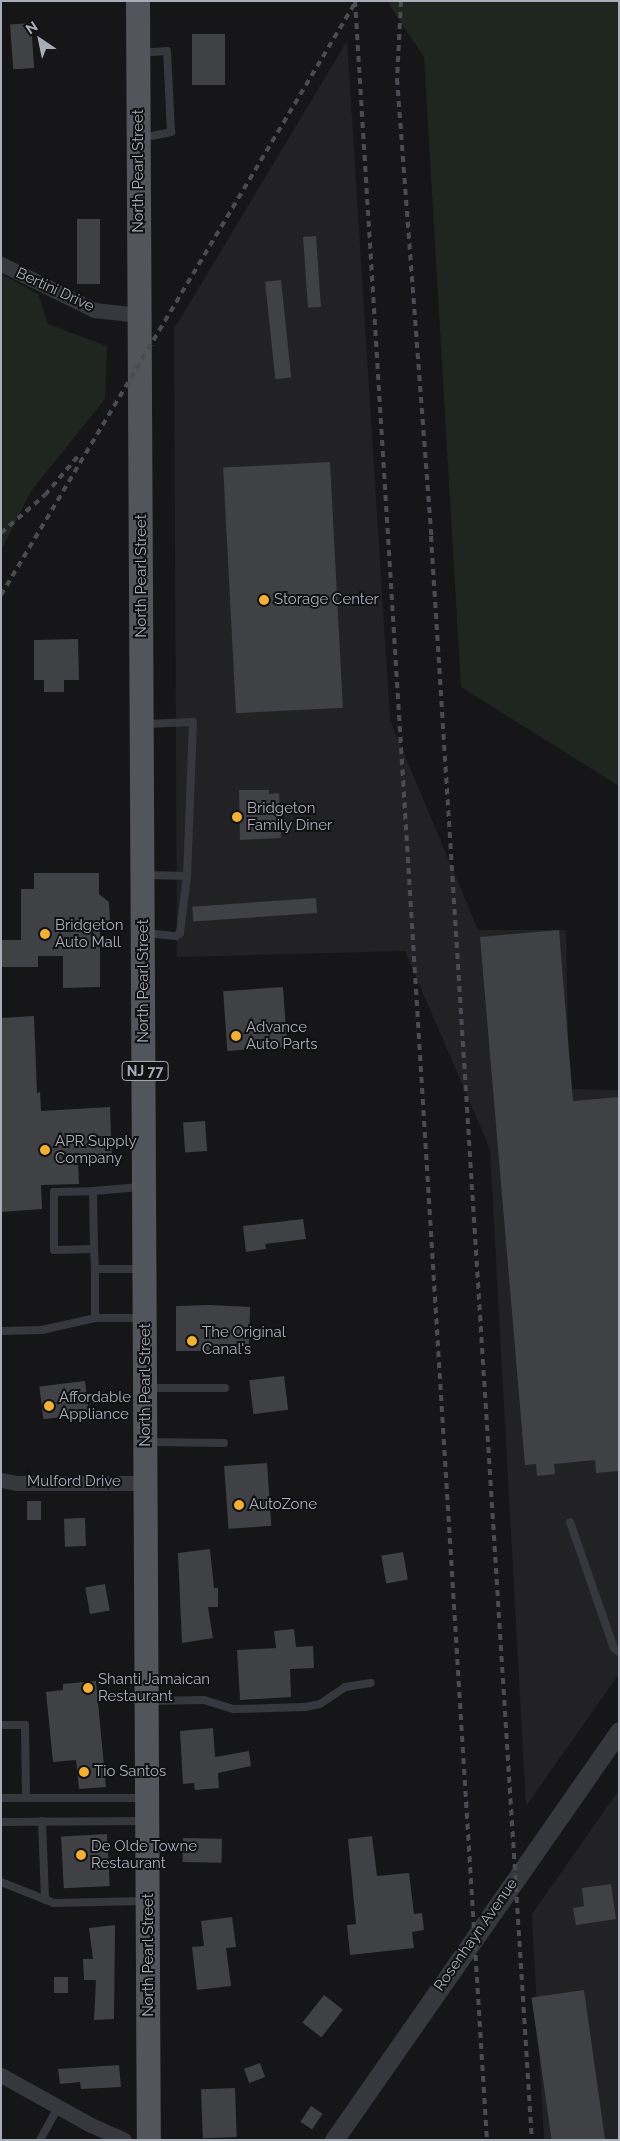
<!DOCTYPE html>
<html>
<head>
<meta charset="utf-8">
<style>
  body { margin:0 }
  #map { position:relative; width:620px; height:2141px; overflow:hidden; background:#161618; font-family:Raleway,sans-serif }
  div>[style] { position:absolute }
  .built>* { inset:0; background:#222225 }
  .green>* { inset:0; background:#1e261f }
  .building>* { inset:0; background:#404145; transform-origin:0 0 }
  .service>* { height:8px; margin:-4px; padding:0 4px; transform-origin:4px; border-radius:4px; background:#37383d }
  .minor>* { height:15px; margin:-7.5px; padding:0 7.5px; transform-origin:7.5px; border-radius:7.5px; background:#37383d }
  .tertiary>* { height:19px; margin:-9.5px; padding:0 9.5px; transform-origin:9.5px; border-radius:9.5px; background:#37383d }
  .primary>* { height:24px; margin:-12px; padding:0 12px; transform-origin:12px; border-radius:12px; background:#53555c }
  .rail>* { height:4px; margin-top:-2px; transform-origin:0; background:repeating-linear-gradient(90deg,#4a4c52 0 6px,transparent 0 11px) }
  .dots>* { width:14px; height:14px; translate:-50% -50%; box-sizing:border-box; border:2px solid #111113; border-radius:50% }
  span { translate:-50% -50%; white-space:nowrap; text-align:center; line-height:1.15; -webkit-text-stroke:4px #111113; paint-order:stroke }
  .shield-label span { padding:1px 4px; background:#111113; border:1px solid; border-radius:4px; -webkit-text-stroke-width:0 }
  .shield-label { font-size:14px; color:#a8adb8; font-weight:700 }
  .street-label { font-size:15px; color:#a8adb8 }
  .poi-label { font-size:15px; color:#a8adb8 }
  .left { translate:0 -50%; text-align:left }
  .frame { position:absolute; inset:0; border:2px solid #a8adb8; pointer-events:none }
  .north { position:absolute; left:15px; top:15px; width:50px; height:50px; -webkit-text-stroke:4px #111113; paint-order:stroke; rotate:326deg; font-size:14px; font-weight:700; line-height:20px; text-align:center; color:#a8adb8 }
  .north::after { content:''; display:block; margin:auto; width:18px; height:22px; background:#a8adb8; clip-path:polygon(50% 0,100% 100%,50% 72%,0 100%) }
</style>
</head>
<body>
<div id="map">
  <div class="built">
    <i style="clip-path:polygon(347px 41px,390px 720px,478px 930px,566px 930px,569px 1089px,619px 1090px,619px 1674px,526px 1806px,490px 1149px,405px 951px,177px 957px,174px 329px)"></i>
    <i style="clip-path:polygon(619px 1790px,619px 2140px,544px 2140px,532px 1914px)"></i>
  </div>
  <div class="green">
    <i style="clip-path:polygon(387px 1px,619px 1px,619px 786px,461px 687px,424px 57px)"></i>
    <i style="clip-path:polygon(1px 274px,38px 294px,48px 324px,107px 346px,105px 399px,31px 491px,1px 551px)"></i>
  </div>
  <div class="building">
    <i style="left:31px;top:23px;width:45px;height:21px;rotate:86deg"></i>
    <i style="left:192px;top:34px;width:33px;height:51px"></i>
    <i style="left:77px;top:219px;width:23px;height:65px"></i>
    <i style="left:316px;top:236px;width:71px;height:13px;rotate:86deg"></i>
    <i style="left:281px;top:280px;width:98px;height:16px;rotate:84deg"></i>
    <i style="left:330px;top:462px;width:246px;height:107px;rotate:87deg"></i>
    <i style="clip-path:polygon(78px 639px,79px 680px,64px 680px,64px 692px,44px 692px,44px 680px,34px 680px,34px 640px)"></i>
    <i style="clip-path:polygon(239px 790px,269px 790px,269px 794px,279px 793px,281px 838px,240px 840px)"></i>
    <i style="clip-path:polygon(34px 873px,99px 873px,99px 894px,109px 902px,110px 921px,100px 930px,100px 987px,63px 988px,63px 956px,38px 956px,38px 967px,1px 967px,1px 940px,21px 940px,21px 889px,34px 889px)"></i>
    <i style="left:316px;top:898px;width:15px;height:124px;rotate:86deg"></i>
    <i style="clip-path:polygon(559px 930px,573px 1101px,619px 1097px,619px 1471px,596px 1473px,595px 1460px,554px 1464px,555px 1474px,537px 1476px,536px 1464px,525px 1465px,480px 937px)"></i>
    <i style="left:283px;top:987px;width:60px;height:60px;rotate:86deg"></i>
    <i style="clip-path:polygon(34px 1016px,37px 1093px,40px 1092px,41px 1111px,110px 1107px,112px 1162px,78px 1163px,79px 1184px,41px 1185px,42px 1209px,1px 1212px,1px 1018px)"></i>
    <i style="left:205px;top:1121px;width:30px;height:22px;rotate:86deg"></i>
    <i style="clip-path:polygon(303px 1219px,306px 1239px,265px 1244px,266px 1249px,246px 1252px,243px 1226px)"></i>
    <i style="clip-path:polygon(209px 1305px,250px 1307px,249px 1344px,222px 1344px,222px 1351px,176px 1351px,176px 1306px)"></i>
    <i style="left:284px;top:1376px;width:34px;height:35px;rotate:83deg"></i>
    <i style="left:85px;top:1381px;width:33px;height:46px;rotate:83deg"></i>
    <i style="left:267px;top:1463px;width:63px;height:43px;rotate:86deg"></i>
    <i style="left:41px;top:1501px;width:19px;height:14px;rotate:90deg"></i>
    <i style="left:85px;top:1518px;width:28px;height:21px;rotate:88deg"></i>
    <i style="clip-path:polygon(210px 1549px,214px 1588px,218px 1588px,218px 1607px,208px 1607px,213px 1638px,182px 1643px,178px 1553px)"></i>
    <i style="left:403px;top:1552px;width:28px;height:22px;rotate:80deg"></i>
    <i style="left:105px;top:1584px;width:27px;height:20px;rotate:80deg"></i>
    <i style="clip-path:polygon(294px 1629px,296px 1647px,313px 1646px,314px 1668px,290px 1669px,291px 1697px,240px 1700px,237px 1650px,276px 1648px,274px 1631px)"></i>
    <i style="clip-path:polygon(96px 1681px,106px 1787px,79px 1789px,76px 1760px,53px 1762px,46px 1692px,63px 1690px,63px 1684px)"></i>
    <i style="clip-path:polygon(213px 1728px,215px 1757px,249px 1751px,251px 1766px,218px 1773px,219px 1788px,195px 1790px,194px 1783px,183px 1784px,180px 1731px)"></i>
    <i style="left:107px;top:1834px;width:52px;height:46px;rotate:87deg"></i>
    <i style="clip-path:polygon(372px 1836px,377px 1876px,409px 1873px,414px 1914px,422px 1913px,424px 1930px,412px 1932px,414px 1948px,350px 1955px,347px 1925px,356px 1924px,348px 1839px)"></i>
    <i style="left:183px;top:1838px;width:39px;height:24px;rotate:1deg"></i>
    <i style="clip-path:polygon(611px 1884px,616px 1919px,576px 1925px,573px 1908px,584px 1906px,582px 1888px)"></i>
    <i style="clip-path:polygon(232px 1917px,236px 1947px,226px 1948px,231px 1986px,197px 1990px,192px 1947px,204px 1946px,201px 1921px)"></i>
    <i style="clip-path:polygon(115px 1925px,114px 2019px,94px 2020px,96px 1980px,84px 1980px,83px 1959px,93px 1959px,89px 1928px)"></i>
    <i style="left:54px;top:1977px;width:14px;height:16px"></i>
    <i style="left:584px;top:1990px;width:152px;height:53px;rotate:82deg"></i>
    <i style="left:324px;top:1995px;width:24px;height:35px;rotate:38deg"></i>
    <i style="left:260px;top:2063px;width:15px;height:17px;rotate:70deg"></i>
    <i style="clip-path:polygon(119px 2065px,121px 2087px,81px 2089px,80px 2082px,60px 2084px,58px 2069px)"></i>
    <i style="left:235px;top:2088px;width:49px;height:34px;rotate:88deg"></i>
    <i style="left:311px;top:2106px;width:14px;height:19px;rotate:34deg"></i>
  </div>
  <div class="service">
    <i style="left:141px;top:138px;width:31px;rotate:-11deg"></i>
    <i style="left:171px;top:132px;width:81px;rotate:-92.8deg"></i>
    <i style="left:167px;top:51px;width:26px;rotate:176deg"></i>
    <i style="left:145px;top:724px;width:48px;rotate:-2.4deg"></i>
    <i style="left:193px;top:722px;width:154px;rotate:92.2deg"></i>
    <i style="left:187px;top:876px;width:41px;rotate:-178.6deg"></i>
    <i style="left:146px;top:933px;width:30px;rotate:6deg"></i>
    <i style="left:176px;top:936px;width:5px;rotate:-37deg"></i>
    <i style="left:180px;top:933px;width:57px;rotate:-83deg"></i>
    <i style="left:93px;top:1191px;width:47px;rotate:-4.9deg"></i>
    <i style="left:94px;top:1249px;width:40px;rotate:178.6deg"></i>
    <i style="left:54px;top:1250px;width:58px;rotate:-90deg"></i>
    <i style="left:54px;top:1192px;width:39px;rotate:-1deg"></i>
    <i style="left:93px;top:1191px;width:58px;rotate:89deg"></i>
    <i style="left:94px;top:1249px;width:20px;rotate:87deg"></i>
    <i style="left:95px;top:1269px;width:49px;rotate:90deg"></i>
    <i style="left:95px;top:1318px;width:47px"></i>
    <i style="left:95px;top:1269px;width:48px"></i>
    <i style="left:1px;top:1331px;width:41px;rotate:-1.4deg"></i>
    <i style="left:42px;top:1330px;width:54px;rotate:-12.8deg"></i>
    <i style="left:148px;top:1388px;width:77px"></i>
    <i style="left:148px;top:1442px;width:76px;rotate:0.8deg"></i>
    <i style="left:570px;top:1522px;width:133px;rotate:70.8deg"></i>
    <i style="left:614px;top:1648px;width:6px;rotate:39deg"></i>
    <i style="left:150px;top:1701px;width:54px;rotate:-1.1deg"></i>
    <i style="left:204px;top:1700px;width:31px;rotate:17deg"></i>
    <i style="left:234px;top:1709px;width:71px;rotate:-1.6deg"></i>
    <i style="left:305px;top:1707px;width:15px;rotate:-11deg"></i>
    <i style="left:320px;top:1704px;width:30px;rotate:-34deg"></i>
    <i style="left:345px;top:1687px;width:26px;rotate:-9deg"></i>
    <i style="left:1px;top:1725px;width:24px"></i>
    <i style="left:25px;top:1725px;width:72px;rotate:89.2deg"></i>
    <i style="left:1px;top:1798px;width:143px"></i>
    <i style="left:42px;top:1821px;width:79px;rotate:87.8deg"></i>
    <i style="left:1px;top:1822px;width:143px;rotate:-0.4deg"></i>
    <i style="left:1px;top:1882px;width:57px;rotate:21.6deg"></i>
    <i style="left:54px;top:1903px;width:91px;rotate:-1.3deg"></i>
    <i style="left:40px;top:2140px;width:38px;rotate:-61deg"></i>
  </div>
  <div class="minor">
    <i style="left:1px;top:264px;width:104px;rotate:26.3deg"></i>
    <i style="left:94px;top:310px;width:46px;rotate:6.2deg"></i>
    <i style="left:1px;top:1480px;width:16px;rotate:11deg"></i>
    <i style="left:17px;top:1483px;width:129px"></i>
    <i style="left:1px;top:2075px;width:103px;rotate:29.1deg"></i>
    <i style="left:91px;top:2125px;width:36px;rotate:24deg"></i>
  </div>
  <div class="tertiary">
    <i style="left:334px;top:2140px;width:499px;rotate:-55.1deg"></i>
  </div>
  <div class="primary">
    <i style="left:138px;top:1px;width:2139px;rotate:89.71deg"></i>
  </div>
  <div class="rail">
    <i style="left:355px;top:1px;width:2143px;rotate:86.47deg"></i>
    <i style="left:401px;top:1px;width:78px;rotate:92.9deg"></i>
    <i style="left:397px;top:79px;width:458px;rotate:85.7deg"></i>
    <i style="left:431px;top:536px;width:1607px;rotate:86.4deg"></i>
    <i style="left:1px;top:533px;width:58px;rotate:-40.8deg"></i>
    <i style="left:45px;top:495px;width:52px;rotate:-49.6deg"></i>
    <i style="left:1px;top:595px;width:690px;rotate:-59.12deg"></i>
  </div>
  <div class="dots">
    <i style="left:264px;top:600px;background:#f2b134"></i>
    <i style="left:237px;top:817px;background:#f2b134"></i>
    <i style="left:45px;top:934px;background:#f2b134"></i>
    <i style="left:236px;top:1036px;background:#f2b134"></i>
    <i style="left:45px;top:1150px;background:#f2b134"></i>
    <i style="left:192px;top:1341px;background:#f2b134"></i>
    <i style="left:49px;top:1406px;background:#f2b134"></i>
    <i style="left:239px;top:1505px;background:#f2b134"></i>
    <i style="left:88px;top:1688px;background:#f2b134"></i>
    <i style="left:84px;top:1772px;background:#f2b134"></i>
    <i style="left:81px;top:1855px;background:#f2b134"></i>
  </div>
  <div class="shield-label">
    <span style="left:145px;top:1071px">NJ 77</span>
  </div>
  <div class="street-label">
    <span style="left:139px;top:171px;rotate:-90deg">North Pearl Street</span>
    <span style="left:55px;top:290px;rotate:25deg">Bertini Drive</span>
    <span style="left:142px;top:576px;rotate:-90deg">North Pearl Street</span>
    <span style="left:144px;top:981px;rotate:-90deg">North Pearl Street</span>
    <span style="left:146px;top:1385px;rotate:-90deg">North Pearl Street</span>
    <span style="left:74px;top:1482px">Mulford Drive</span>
    <span style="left:476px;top:1935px;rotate:-55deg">Rosenhayn Avenue</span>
    <span style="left:149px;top:1955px;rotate:-90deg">North Pearl Street</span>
  </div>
  <div class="poi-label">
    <span class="left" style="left:274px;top:600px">Storage Center</span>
    <span class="left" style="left:247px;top:817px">Bridgeton<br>Family Diner</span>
    <span class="left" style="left:55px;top:934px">Bridgeton<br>Auto Mall</span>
    <span class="left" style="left:246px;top:1036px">Advance<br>Auto Parts</span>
    <span class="left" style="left:55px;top:1150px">APR Supply<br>Company</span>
    <span class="left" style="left:202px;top:1341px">The Original<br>Canal's</span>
    <span class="left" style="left:59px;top:1406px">Affordable<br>Appliance</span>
    <span class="left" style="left:249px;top:1505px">AutoZone</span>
    <span class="left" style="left:98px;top:1688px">Shanti Jamaican<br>Restaurant</span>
    <span class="left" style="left:94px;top:1772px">Tio Santos</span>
    <span class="left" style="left:91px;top:1855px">De Olde Towne<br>Restaurant</span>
  </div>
  <div class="frame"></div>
  <div class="north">N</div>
</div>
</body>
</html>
